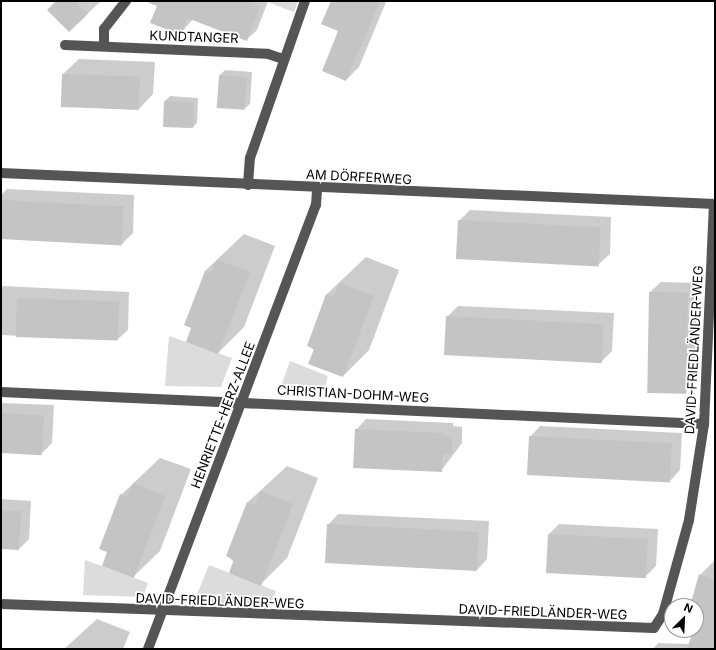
<!DOCTYPE html>
<html>
<head>
<meta charset="utf-8">
<style>
  body { margin:0 }
  #map { position:relative; width:716px; height:650px; overflow:hidden; background:#fff; font-family:Inter,sans-serif }
  div>[style] { position:absolute }
  .green>* { inset:0; background:#dcdcdc }
  .shadow>* { inset:0; background:#0003 }
  .building>* { inset:0; background:#c4c4c4; transform-origin:0 0 }
  .minor>* { height:10px; margin:-5px; padding:0 5px; transform-origin:5px; border-radius:5px; background:#555 }
  span { translate:-50% -50%; white-space:nowrap; text-align:center; line-height:1.15; -webkit-text-stroke:3.5px #fff; paint-order:stroke }
  .street-label { font-size:13px; color:#000 }
  .frame { position:absolute; inset:0; border:2px solid #000; pointer-events:none }
  .north { position:absolute; left:664px; top:598px; width:40px; height:40px; box-sizing:border-box; background:#fff; border:1px solid #999; border-radius:50%; rotate:24deg; font-size:11px; font-weight:700; line-height:16px; text-align:center; color:#000 }
  .north::after { content:''; display:block; margin:auto; width:14px; height:18px; background:#000; clip-path:polygon(50% 0,100% 100%,50% 72%,0 100%) }
</style>
</head>
<body>
<div id="map">
  <div class="green">
    <i style="clip-path:polygon(265px 1px,298px 1px,294px 12px)"></i>
    <i style="clip-path:polygon(169px 336px,232px 358px,221px 387px,165px 386px)"></i>
    <i style="clip-path:polygon(290px 361px,328px 376px,324px 391px,280px 389px)"></i>
    <i style="clip-path:polygon(85px 560px,148px 583px,143px 597px,83px 595px)"></i>
    <i style="clip-path:polygon(209px 565px,276px 591px,271px 604px,194px 602px)"></i>
  </div>
  <div class="shadow">
    <i style="clip-path:polygon(57px 1px,101px 1px,69px 31px)"></i>
    <i style="clip-path:polygon(160px 1px,268px 1px,257px 30px,246px 40px,193px 19px,180px 34px,151px 22px)"></i>
    <i style="clip-path:polygon(335px 1px,392px 1px,386px 2px,359px 67px,346px 80px)"></i>
    <i style="clip-path:polygon(79px 59px,155px 62px,153px 94px,138px 110px,62px 106px,63px 74px)"></i>
    <i style="clip-path:polygon(225px 70px,252px 72px,250px 104px,244px 109px,220px 75px)"></i>
    <i style="clip-path:polygon(170px 96px,198px 98px,197px 123px,192px 128px,164px 126px,165px 101px)"></i>
    <i style="clip-path:polygon(7px 189px,134px 195px,133px 233px,122px 244px,1px 238px,1px 195px)"></i>
    <i style="clip-path:polygon(470px 210px,611px 217px,610px 254px,599px 264px,459px 221px)"></i>
    <i style="clip-path:polygon(244px 234px,275px 246px,244px 327px,218px 353px,192px 328px,205px 271px)"></i>
    <i style="clip-path:polygon(366px 257px,399px 270px,369px 350px,343px 376px,308px 345px,327px 294px)"></i>
    <i style="clip-path:polygon(661px 282px,698px 283px,694px 383px,683px 394px,650px 292px)"></i>
    <i style="clip-path:polygon(1px 286px,129px 292px,128px 330px,117px 340px,1px 335px)"></i>
    <i style="clip-path:polygon(458px 306px,614px 313px,612px 351px,601px 362px,447px 317px)"></i>
    <i style="clip-path:polygon(1px 403px,54px 405px,52px 443px,41px 454px,1px 452px)"></i>
    <i style="clip-path:polygon(366px 419px,453px 423px,453px 426px,462px 427px,462px 443px,441px 471px,356px 430px)"></i>
    <i style="clip-path:polygon(540px 426px,682px 433px,680px 470px,670px 481px,530px 437px)"></i>
    <i style="clip-path:polygon(160px 458px,191px 469px,160px 551px,133px 577px,121px 495px)"></i>
    <i style="clip-path:polygon(287px 466px,318px 478px,287px 558px,261px 584px,227px 556px,248px 502px)"></i>
    <i style="clip-path:polygon(1px 499px,31px 501px,29px 539px,19px 549px,1px 548px)"></i>
    <i style="clip-path:polygon(338px 514px,489px 521px,487px 559px,477px 570px,328px 525px)"></i>
    <i style="clip-path:polygon(559px 524px,658px 529px,656px 566px,645px 577px,549px 534px)"></i>
    <i style="clip-path:polygon(715px 560px,715px 649px,653px 649px,658px 643px,689px 644px,693px 634px,684px 631px,696px 630px,696px 606px,691px 606px,700px 575px)"></i>
    <i style="clip-path:polygon(97px 619px,130px 632px,123px 649px,64px 649px)"></i>
  </div>
  <div class="building">
    <i style="clip-path:polygon(56px 1px,75px 1px,88px 14px,69px 32px,47px 10px)"></i>
    <i style="clip-path:polygon(247px 1px,260px 6px,247px 41px,187px 18px,181px 35px,150px 23px,157px 6px,147px 2px)"></i>
    <i style="clip-path:polygon(331px 1px,380px 1px,346px 81px,322px 71px,338px 31px,321px 24px)"></i>
    <i style="left:62px;top:74px;width:78px;height:33px;rotate:2deg"></i>
    <i style="left:219px;top:75px;width:28px;height:33px;rotate:4deg"></i>
    <i style="left:164px;top:101px;width:30px;height:26px;rotate:2deg"></i>
    <i style="left:1px;top:200px;width:123px;height:39px;rotate:3deg"></i>
    <i style="left:458px;top:220px;width:143px;height:39px;rotate:3deg"></i>
    <i style="clip-path:polygon(217px 260px,250px 272px,218px 354px,186px 342px,191px 328px,184px 325px,205px 271px,211px 273px)"></i>
    <i style="clip-path:polygon(339px 283px,374px 296px,343px 377px,308px 364px,314px 349px,307px 346px,326px 294px,334px 296px)"></i>
    <i style="left:649px;top:292px;width:39px;height:101px;rotate:1deg"></i>
    <i style="left:17px;top:298px;width:102px;height:39px;rotate:2deg"></i>
    <i style="left:446px;top:316px;width:158px;height:39px;rotate:3deg"></i>
    <i style="left:1px;top:413px;width:43px;height:40px;rotate:3deg"></i>
    <i style="clip-path:polygon(355px 429px,443px 433px,443px 436px,452px 437px,452px 454px,443px 453px,442px 472px,353px 468px)"></i>
    <i style="left:529px;top:436px;width:143px;height:39px;rotate:3deg"></i>
    <i style="clip-path:polygon(133px 483px,165px 496px,134px 578px,102px 566px,107px 552px,99px 549px,120px 494px,127px 497px)"></i>
    <i style="clip-path:polygon(260px 491px,293px 504px,261px 586px,229px 573px,234px 559px,226px 556px,247px 502px,255px 505px)"></i>
    <i style="left:1px;top:510px;width:20px;height:39px;rotate:3deg"></i>
    <i style="left:327px;top:524px;width:152px;height:39px;rotate:3deg"></i>
    <i style="left:548px;top:534px;width:100px;height:39px;rotate:3deg"></i>
    <i style="clip-path:polygon(699px 574px,715px 580px,715px 649px,687px 649px,692px 634px,685px 630px,696px 630px,696px 606px,690px 606px)"></i>
  </div>
  <div class="minor">
    <i style="left:65px;top:45px;width:203px;rotate:2.5deg"></i>
    <i style="left:268px;top:54px;width:16px;rotate:18deg"></i>
    <i style="left:104px;top:46px;width:17px;rotate:-90deg"></i>
    <i style="left:104px;top:29px;width:36px;rotate:-52deg"></i>
    <i style="left:1px;top:173px;width:715px;rotate:2.49deg"></i>
    <i style="left:248px;top:185px;width:27px;rotate:-86deg"></i>
    <i style="left:250px;top:158px;width:166px;rotate:-70.7deg"></i>
    <i style="left:1px;top:392px;width:704px;rotate:2.61deg"></i>
    <i style="left:1px;top:604px;width:653px;rotate:2.1deg"></i>
    <i style="left:654px;top:628px;width:17px;rotate:-57deg"></i>
    <i style="left:663px;top:614px;width:98px;rotate:-74.5deg"></i>
    <i style="left:689px;top:520px;width:97px;rotate:-81.1deg"></i>
    <i style="left:704px;top:424px;width:220px;rotate:-87.4deg"></i>
    <i style="left:148px;top:649px;width:475px;rotate:-69.3deg"></i>
    <i style="left:316px;top:205px;width:16px;rotate:-86deg"></i>
  </div>
  <div class="street-label">
    <span style="left:194px;top:37px;rotate:2deg">KUNDTANGER</span>
    <span style="left:359px;top:177px;rotate:3deg">AM DÖRFERWEG</span>
    <span style="left:694px;top:350px;rotate:-87deg">DAVID-FRIEDLÄNDER-WEG</span>
    <span style="left:353px;top:394px;rotate:3deg">CHRISTIAN-DOHM-WEG</span>
    <span style="left:223px;top:415px;rotate:-69deg">HENRIETTE-HERZ-ALLEE</span>
    <span style="left:220px;top:601px;rotate:2deg">DAVID-FRIEDLÄNDER-WEG</span>
    <span style="left:543px;top:612px;rotate:2deg">DAVID-FRIEDLÄNDER-WEG</span>
  </div>
  <div class="frame"></div>
  <div class="north">N</div>
</div>
</body>
</html>
